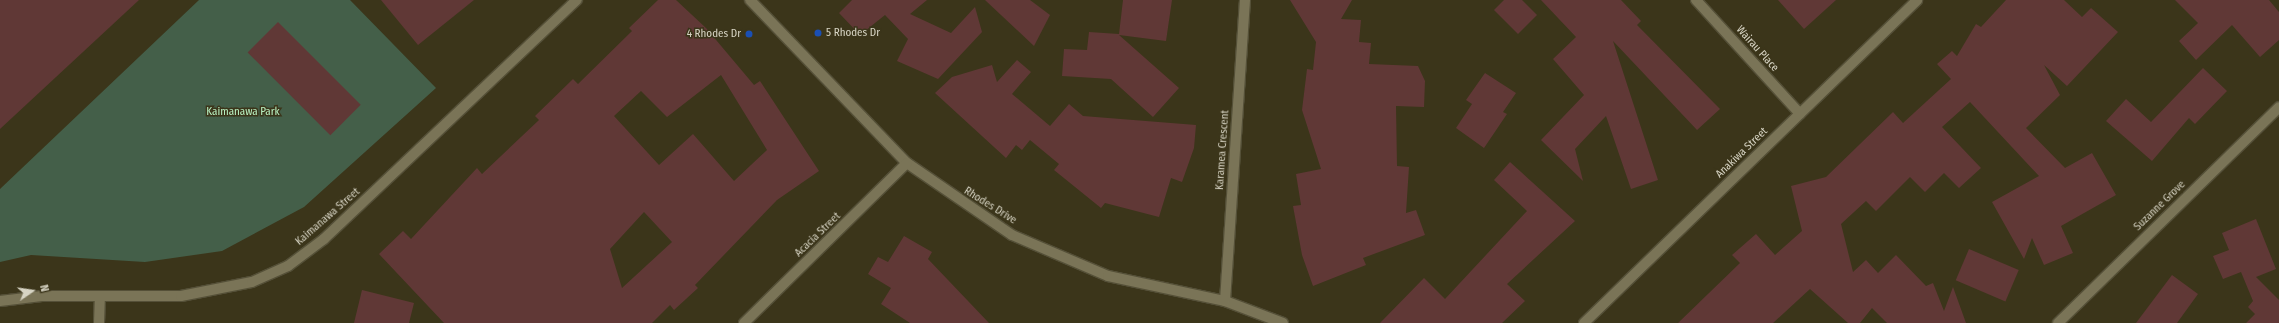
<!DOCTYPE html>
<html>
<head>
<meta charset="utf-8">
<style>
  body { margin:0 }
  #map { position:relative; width:2279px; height:323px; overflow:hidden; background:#3b351a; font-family:"Fira Sans Condensed",sans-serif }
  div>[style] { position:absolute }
  .green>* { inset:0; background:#445f49 }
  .building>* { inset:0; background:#603836; transform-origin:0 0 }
  .roads { filter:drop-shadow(1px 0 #555038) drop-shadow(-1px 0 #555038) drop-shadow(0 1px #555038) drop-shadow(0 -1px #555038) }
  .minor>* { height:10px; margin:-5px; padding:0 5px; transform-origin:5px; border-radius:5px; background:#7a7457 }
  .tertiary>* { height:10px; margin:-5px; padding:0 5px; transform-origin:5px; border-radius:5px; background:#7a7457 }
  .dots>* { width:11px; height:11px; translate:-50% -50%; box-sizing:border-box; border:2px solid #3b351a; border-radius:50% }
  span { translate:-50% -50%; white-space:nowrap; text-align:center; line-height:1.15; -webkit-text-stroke:3px #3b351a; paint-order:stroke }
  .poi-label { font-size:11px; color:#d7d4c4 }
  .left { translate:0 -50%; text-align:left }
  .right { translate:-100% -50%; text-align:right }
  .street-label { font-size:11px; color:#d7d4c4 }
  .park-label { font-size:11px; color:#b8f1c2 }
  .north { position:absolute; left:12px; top:271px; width:40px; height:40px; -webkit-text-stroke:3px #3b351a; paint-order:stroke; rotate:77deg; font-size:11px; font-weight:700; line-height:16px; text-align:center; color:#d7d4c4 }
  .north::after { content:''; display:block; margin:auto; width:14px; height:18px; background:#d7d4c4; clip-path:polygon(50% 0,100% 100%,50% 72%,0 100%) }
</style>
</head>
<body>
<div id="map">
  <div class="green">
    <i style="clip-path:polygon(199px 0,350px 0,436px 88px,304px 207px,222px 251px,145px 262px,31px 255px,0 262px,0 189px)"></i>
  </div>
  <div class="building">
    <i style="clip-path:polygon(0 0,139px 0,0 129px)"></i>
    <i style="clip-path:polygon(381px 0,474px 0,418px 45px)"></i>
    <i style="clip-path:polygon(evenodd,658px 0,676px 0,706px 28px,754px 85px,760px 81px,819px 171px,777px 200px,695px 285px,698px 288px,674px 310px,670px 305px,652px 323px,444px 323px,379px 254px,403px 231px,411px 239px,477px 168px,482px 174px,539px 120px,535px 116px,573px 79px,578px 84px,632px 31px,629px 28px,658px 0,721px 75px,767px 150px,734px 181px,693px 134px,659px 165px,614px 116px,641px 91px,667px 117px,721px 75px,658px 0,644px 212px,672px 242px,622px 288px,610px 249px,644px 212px)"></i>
    <i style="clip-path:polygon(852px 0,927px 0,910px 14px,951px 33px,975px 7px,982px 32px,938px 79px,897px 61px,908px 39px,885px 15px,860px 35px,839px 13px)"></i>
    <i style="clip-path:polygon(985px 0,1030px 0,1050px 15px,1034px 46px)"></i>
    <i style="clip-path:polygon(1123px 0,1172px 0,1166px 41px,1119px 35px,1179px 88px,1153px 117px,1111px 79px,1062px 76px,1064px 49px,1087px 50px,1089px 32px,1119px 34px)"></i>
    <i style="clip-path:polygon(1290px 0,1352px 0,1341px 19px,1361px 20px,1359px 42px,1371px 43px,1369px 64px,1418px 66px,1425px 81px,1424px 107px,1396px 106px,1397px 166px,1409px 167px,1406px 213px,1416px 210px,1425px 235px,1363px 258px,1366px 265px,1313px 286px,1302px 255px,1293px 206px,1301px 205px,1296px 174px,1321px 169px,1302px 110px,1307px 69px,1313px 70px,1316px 42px)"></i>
    <i style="clip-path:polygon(1504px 0,1522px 0,1537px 15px,1518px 34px,1494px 10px)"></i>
    <i style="clip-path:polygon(1541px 0,1621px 0,1641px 21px,1637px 25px,1720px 109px,1697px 130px,1613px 41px,1658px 180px,1631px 189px,1606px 116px,1575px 149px,1583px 181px,1541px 140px,1584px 95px,1553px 59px,1576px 37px)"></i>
    <i style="clip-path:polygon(1778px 0,1836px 0,1804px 29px)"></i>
    <i style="clip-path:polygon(2006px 0,2064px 0,2082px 17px,2091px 8px,2118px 32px,2067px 86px,2044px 65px,2060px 95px,2026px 128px,2065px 168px,2092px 153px,2116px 195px,2061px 226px,2073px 253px,2044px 265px,2032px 238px,2024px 259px,1992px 202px,2039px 176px,1970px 102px,1942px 127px,1981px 168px,1959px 188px,1944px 173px,1925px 192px,1910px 177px,1876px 211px,1866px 201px,1841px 224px,1853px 272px,1866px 260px,1878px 273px,1896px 255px,1926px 286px,1933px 283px,1944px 311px,1953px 287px,1966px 323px,1887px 323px,1872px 308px,1860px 323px,1848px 323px,1810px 289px,1773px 323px,1678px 323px,1740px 263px,1732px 255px,1756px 234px,1775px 255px,1802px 231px,1791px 186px,1826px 177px,1893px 112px,1903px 123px,1951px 79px,1937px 64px,1952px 51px,1957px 56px,1976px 24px,1981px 27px)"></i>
    <i style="clip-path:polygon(2175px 0,2269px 0,2279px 12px,2279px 40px,2260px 57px,2232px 25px,2196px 60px,2179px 41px,2198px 23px)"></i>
    <i style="left:278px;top:22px;width:117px;height:43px;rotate:45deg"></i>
    <i style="clip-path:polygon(1017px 60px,1031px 72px,1012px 94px,1050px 126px,1069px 104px,1083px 116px,1196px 125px,1194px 148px,1182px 182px,1171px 178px,1159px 217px,1105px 203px,1101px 208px,1054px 170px,1059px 164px,1030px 140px,1022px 150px,1016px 145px,1006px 158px,935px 93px,952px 77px,992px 65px,997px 82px)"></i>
    <i style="clip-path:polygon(2203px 68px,2227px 91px,2195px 124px,2189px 118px,2152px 161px,2106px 121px,2126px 99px,2151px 122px)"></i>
    <i style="clip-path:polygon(1485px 73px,1516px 93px,1503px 112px,1507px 114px,1484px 148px,1456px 128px,1472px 104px,1466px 100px)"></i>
    <i style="clip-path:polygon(1510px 162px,1575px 221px,1507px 284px,1525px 301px,1502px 323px,1380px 323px,1424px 278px,1445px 299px,1527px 211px,1494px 180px)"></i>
    <i style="clip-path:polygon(2256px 219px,2276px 269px,2256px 277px,2279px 300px,2279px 323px,2246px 323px,2255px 314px,2248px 307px,2253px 301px,2241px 272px,2223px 279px,2213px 256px,2229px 250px,2222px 233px)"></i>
    <i style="clip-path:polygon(904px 236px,932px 252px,928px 259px,989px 323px,910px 323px,881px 304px,891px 288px,868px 274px,878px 257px,888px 262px)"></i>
    <i style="left:1969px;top:249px;width:54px;height:34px;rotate:23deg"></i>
    <i style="clip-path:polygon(2172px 275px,2198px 294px,2177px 323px,2136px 323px)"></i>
    <i style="clip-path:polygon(362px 290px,414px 303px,409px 323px,354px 323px)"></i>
  </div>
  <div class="roads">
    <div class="minor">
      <i style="left:750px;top:0;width:226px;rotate:46.1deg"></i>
      <i style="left:907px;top:163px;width:127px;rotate:34.4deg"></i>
      <i style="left:1012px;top:235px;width:104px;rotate:23.1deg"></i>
      <i style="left:1108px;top:276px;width:120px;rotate:12.1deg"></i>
      <i style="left:1225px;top:301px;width:62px;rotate:20.8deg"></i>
      <i style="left:1696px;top:0;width:154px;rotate:47.6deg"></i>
      <i style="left:1225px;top:301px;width:302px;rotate:-86.2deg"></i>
      <i style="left:99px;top:323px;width:26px;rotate:-88deg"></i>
      <i style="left:744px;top:323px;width:228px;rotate:-44.5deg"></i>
      <i style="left:1584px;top:323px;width:464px;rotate:-44.1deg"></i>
      <i style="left:2058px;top:323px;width:309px;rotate:-44.3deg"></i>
    </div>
    <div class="tertiary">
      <i style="left:0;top:301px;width:42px;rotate:-6.8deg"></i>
      <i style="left:42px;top:296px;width:139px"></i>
      <i style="left:181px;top:296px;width:72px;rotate:-11.2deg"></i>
      <i style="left:252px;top:282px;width:39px;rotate:-24deg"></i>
      <i style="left:288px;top:266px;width:45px;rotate:-36.9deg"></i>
      <i style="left:324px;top:239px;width:348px;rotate:-43.4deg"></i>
    </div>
  </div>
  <div class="dots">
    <i style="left:818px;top:33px;background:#1a4fb4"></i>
    <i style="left:749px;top:34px;background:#1a4fb4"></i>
  </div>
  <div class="poi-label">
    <span class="left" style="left:826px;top:33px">5 Rhodes Dr</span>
    <span class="right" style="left:741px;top:34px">4 Rhodes Dr</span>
  </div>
  <div class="street-label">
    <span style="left:1757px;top:49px;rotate:48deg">Wairau Place</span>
    <span style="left:1223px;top:150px;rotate:-86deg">Karamea Crescent</span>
    <span style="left:1742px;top:153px;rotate:-44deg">Anakiwa Street</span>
    <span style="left:990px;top:206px;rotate:32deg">Rhodes Drive</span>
    <span style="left:2160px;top:206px;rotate:-44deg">Suzanne Grove</span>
    <span style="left:328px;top:217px;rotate:-41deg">Kaimanawa Street</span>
    <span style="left:818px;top:235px;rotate:-44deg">Acacia Street</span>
  </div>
  <div class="park-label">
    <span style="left:243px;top:112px">Kaimanawa Park</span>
  </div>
  <div class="north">N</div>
</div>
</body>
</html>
